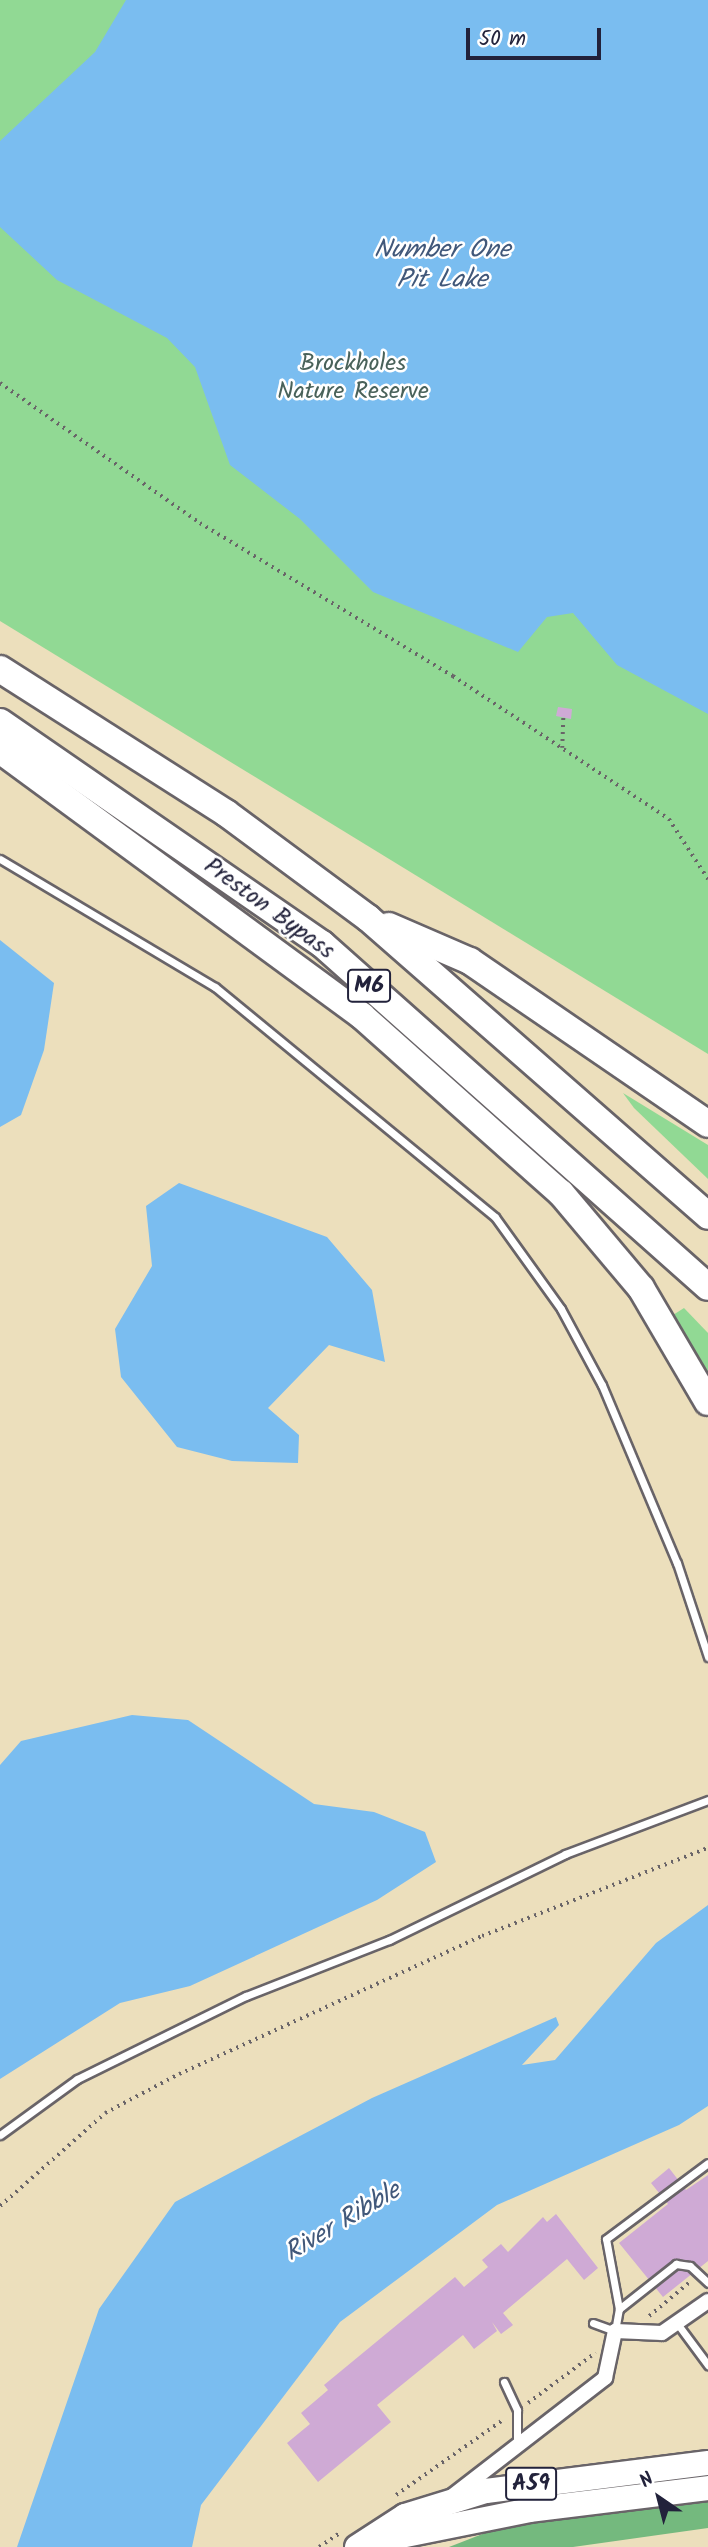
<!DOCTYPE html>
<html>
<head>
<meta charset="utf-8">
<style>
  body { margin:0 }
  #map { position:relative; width:708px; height:2547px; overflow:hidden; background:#ecdfbc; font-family:Kalam,sans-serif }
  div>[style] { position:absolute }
  .green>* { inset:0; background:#91d994 }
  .forest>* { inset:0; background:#74b97e }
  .water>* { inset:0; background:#7abdf0 }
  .building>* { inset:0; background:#cfaad5 }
  .path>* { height:3.5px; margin-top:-1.75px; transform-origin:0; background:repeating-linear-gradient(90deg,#696468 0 2px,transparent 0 7px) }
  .roads { filter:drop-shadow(2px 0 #696468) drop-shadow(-2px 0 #696468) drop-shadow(0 2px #696468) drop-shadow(0 -2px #696468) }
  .service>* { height:7px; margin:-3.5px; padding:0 3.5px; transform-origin:3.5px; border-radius:3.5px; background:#fff }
  .minor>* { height:14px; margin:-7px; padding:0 7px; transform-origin:7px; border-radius:7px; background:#fff }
  .trunk>* { height:24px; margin:-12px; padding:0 12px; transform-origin:12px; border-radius:12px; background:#fff }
  .motorway>* { height:26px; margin:-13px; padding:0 13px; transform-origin:13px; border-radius:13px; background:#fff }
  span { translate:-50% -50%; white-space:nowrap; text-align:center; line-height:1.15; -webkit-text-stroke:5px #fff; paint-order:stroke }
  .shield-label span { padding:2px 5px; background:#fff; border:2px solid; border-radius:5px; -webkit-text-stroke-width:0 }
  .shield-label { font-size:23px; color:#22223b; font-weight:700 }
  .park-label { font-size:24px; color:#49625a }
  .street-label { font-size:24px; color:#22223b }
  .water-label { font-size:26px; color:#41587a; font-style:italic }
  .north { position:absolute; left:624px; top:2463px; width:70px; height:70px; -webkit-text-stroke:5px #fff; paint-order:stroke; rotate:325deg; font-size:19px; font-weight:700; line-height:28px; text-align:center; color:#22223b }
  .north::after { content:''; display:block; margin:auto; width:24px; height:32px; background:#22223b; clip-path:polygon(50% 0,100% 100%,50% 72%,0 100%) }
  .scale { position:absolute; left:466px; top:28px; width:135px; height:32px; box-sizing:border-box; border:4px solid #22223b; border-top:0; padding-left:9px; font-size:21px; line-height:24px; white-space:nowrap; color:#22223b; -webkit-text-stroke:5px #fff; paint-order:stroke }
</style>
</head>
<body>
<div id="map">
  <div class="green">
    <i style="clip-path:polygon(0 0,708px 0,708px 1054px,0 621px)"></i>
    <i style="clip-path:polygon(623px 1093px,708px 1145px,708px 1179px,634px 1108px)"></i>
    <i style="clip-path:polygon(684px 1308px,708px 1333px,708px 1374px,673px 1315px)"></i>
  </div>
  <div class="forest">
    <i style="clip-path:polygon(708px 2496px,708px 2528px,573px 2547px,449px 2547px,516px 2521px)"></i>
  </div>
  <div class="water">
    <i style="clip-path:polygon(126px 0,708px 0,708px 714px,617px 665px,573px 613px,547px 617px,518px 652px,373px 592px,300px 519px,230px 465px,195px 367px,167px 338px,57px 280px,0 227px,0 141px,95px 52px)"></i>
    <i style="clip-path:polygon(0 940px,54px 983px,44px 1050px,21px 1115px,0 1127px)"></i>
    <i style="clip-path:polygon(179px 1183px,327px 1237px,372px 1290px,385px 1362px,329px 1345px,268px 1408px,299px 1435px,298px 1463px,232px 1461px,177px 1447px,121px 1377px,115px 1329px,152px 1266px,146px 1206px)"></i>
    <i style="clip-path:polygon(132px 1715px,188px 1720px,314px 1804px,374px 1812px,425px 1832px,436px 1862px,377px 1900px,190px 1986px,120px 2003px,0 2079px,0 1765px,21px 1741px)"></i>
    <i style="clip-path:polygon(708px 1905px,708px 2106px,679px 2125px,497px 2205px,340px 2322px,201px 2505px,192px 2547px,17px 2547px,99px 2309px,175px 2202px,372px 2098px,556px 2017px,559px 2025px,522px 2065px,555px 2060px,656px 1943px)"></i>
  </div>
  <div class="building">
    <i style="clip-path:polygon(558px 707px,572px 709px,571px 719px,556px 716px)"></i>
    <i style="clip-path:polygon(669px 2168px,686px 2190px,708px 2175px,708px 2261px,663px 2297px,619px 2243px,668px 2204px,651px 2183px)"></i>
    <i style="clip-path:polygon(556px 2214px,598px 2268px,584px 2280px,567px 2259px,503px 2313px,513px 2325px,501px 2334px,492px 2322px,497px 2331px,474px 2349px,463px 2335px,377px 2405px,391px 2422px,318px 2482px,287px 2443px,310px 2424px,301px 2413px,328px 2390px,324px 2385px,455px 2277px,464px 2287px,488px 2267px,482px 2260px,501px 2244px,508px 2252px,543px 2217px,547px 2222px)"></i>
  </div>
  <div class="path">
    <i style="left:0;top:383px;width:244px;rotate:35deg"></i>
    <i style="left:200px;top:523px;width:296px;rotate:31.2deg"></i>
    <i style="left:453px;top:676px;width:259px;rotate:33.5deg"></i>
    <i style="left:669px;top:819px;width:72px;rotate:57deg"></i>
    <i style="left:562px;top:748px;width:31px;rotate:-88deg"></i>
    <i style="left:0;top:2206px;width:140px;rotate:-41.5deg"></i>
    <i style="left:105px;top:2113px;width:84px;rotate:-27.8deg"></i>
    <i style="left:179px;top:2074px;width:333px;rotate:-24.5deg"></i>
    <i style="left:482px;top:1936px;width:243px;rotate:-21.3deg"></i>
    <i style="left:649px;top:2316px;width:55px;rotate:-39.8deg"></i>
    <i style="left:528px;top:2403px;width:84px;rotate:-36.7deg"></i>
    <i style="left:396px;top:2495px;width:132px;rotate:-35.1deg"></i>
    <i style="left:319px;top:2547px;width:25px;rotate:-34deg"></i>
  </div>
  <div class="roads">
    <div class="service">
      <i style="left:0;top:859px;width:250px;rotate:30.8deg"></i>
      <i style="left:215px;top:987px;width:362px;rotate:39.4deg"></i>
      <i style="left:495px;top:1217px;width:113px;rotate:54.3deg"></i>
      <i style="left:561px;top:1309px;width:86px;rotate:61.7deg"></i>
      <i style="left:602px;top:1385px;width:193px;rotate:67.2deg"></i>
      <i style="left:677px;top:1563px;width:99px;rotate:71.7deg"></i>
      <i style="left:0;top:2135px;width:95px;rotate:-36deg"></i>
      <i style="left:77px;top:2079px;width:188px;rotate:-26.2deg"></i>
      <i style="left:246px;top:1996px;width:154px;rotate:-21.4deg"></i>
      <i style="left:389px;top:1940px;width:196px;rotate:-26deg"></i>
      <i style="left:565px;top:1854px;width:153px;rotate:-20.7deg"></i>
      <i style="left:619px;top:2309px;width:73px;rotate:-38.3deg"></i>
      <i style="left:676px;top:2264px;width:14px;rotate:8deg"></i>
      <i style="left:690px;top:2266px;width:25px;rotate:43deg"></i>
      <i style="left:593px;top:2323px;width:23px;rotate:20deg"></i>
      <i style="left:615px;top:2331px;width:22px;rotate:-80deg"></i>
      <i style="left:619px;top:2309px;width:71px;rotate:-100.5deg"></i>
      <i style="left:606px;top:2239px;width:127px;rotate:-36.7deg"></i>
      <i style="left:679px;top:2326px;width:49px;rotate:53.4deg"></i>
      <i style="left:504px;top:2382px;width:31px;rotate:65deg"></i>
      <i style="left:517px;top:2410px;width:31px;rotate:90deg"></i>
    </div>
    <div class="minor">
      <i style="left:451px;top:2497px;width:195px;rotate:-37.7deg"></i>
      <i style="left:605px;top:2378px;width:48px;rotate:-78deg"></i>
      <i style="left:615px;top:2331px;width:47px;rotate:2.4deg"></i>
      <i style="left:662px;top:2333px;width:56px;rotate:-34.8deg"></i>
    </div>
    <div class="trunk">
      <i style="left:371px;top:2542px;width:161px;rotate:-11.4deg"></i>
      <i style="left:529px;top:2510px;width:180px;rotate:-7deg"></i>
      <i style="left:357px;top:2547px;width:57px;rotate:-32.9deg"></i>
      <i style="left:405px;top:2516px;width:85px;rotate:-17.2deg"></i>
      <i style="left:486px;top:2491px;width:224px;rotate:-7.2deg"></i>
    </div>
    <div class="motorway">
      <i style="left:0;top:669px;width:268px;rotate:32.5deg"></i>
      <i style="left:226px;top:813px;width:177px;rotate:36.5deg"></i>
      <i style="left:368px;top:918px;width:452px;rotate:41.2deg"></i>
      <i style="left:0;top:722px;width:391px;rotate:34.6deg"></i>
      <i style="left:322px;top:944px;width:516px;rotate:41.62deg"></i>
      <i style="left:0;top:750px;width:449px;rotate:36.3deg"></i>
      <i style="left:362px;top:1016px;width:266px;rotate:41.7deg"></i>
      <i style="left:561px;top:1193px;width:124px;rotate:49.9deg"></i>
      <i style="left:641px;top:1288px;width:132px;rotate:59.6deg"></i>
      <i style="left:389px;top:926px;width:88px;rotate:23.4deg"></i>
      <i style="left:470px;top:961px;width:288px;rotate:34.4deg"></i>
    </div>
  </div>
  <div class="shield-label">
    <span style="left:369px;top:986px">M6</span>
    <span style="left:531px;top:2484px">A59</span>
  </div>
  <div class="park-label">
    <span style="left:353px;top:378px">Brockholes<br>Nature Reserve</span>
  </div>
  <div class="street-label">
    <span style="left:269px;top:909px;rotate:36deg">Preston Bypass</span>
  </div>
  <div class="water-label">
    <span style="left:442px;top:266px">Number One<br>Pit Lake</span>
    <span style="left:343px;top:2223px;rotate:-31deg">River Ribble</span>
  </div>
  <div class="north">N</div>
  <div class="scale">50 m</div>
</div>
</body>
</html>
